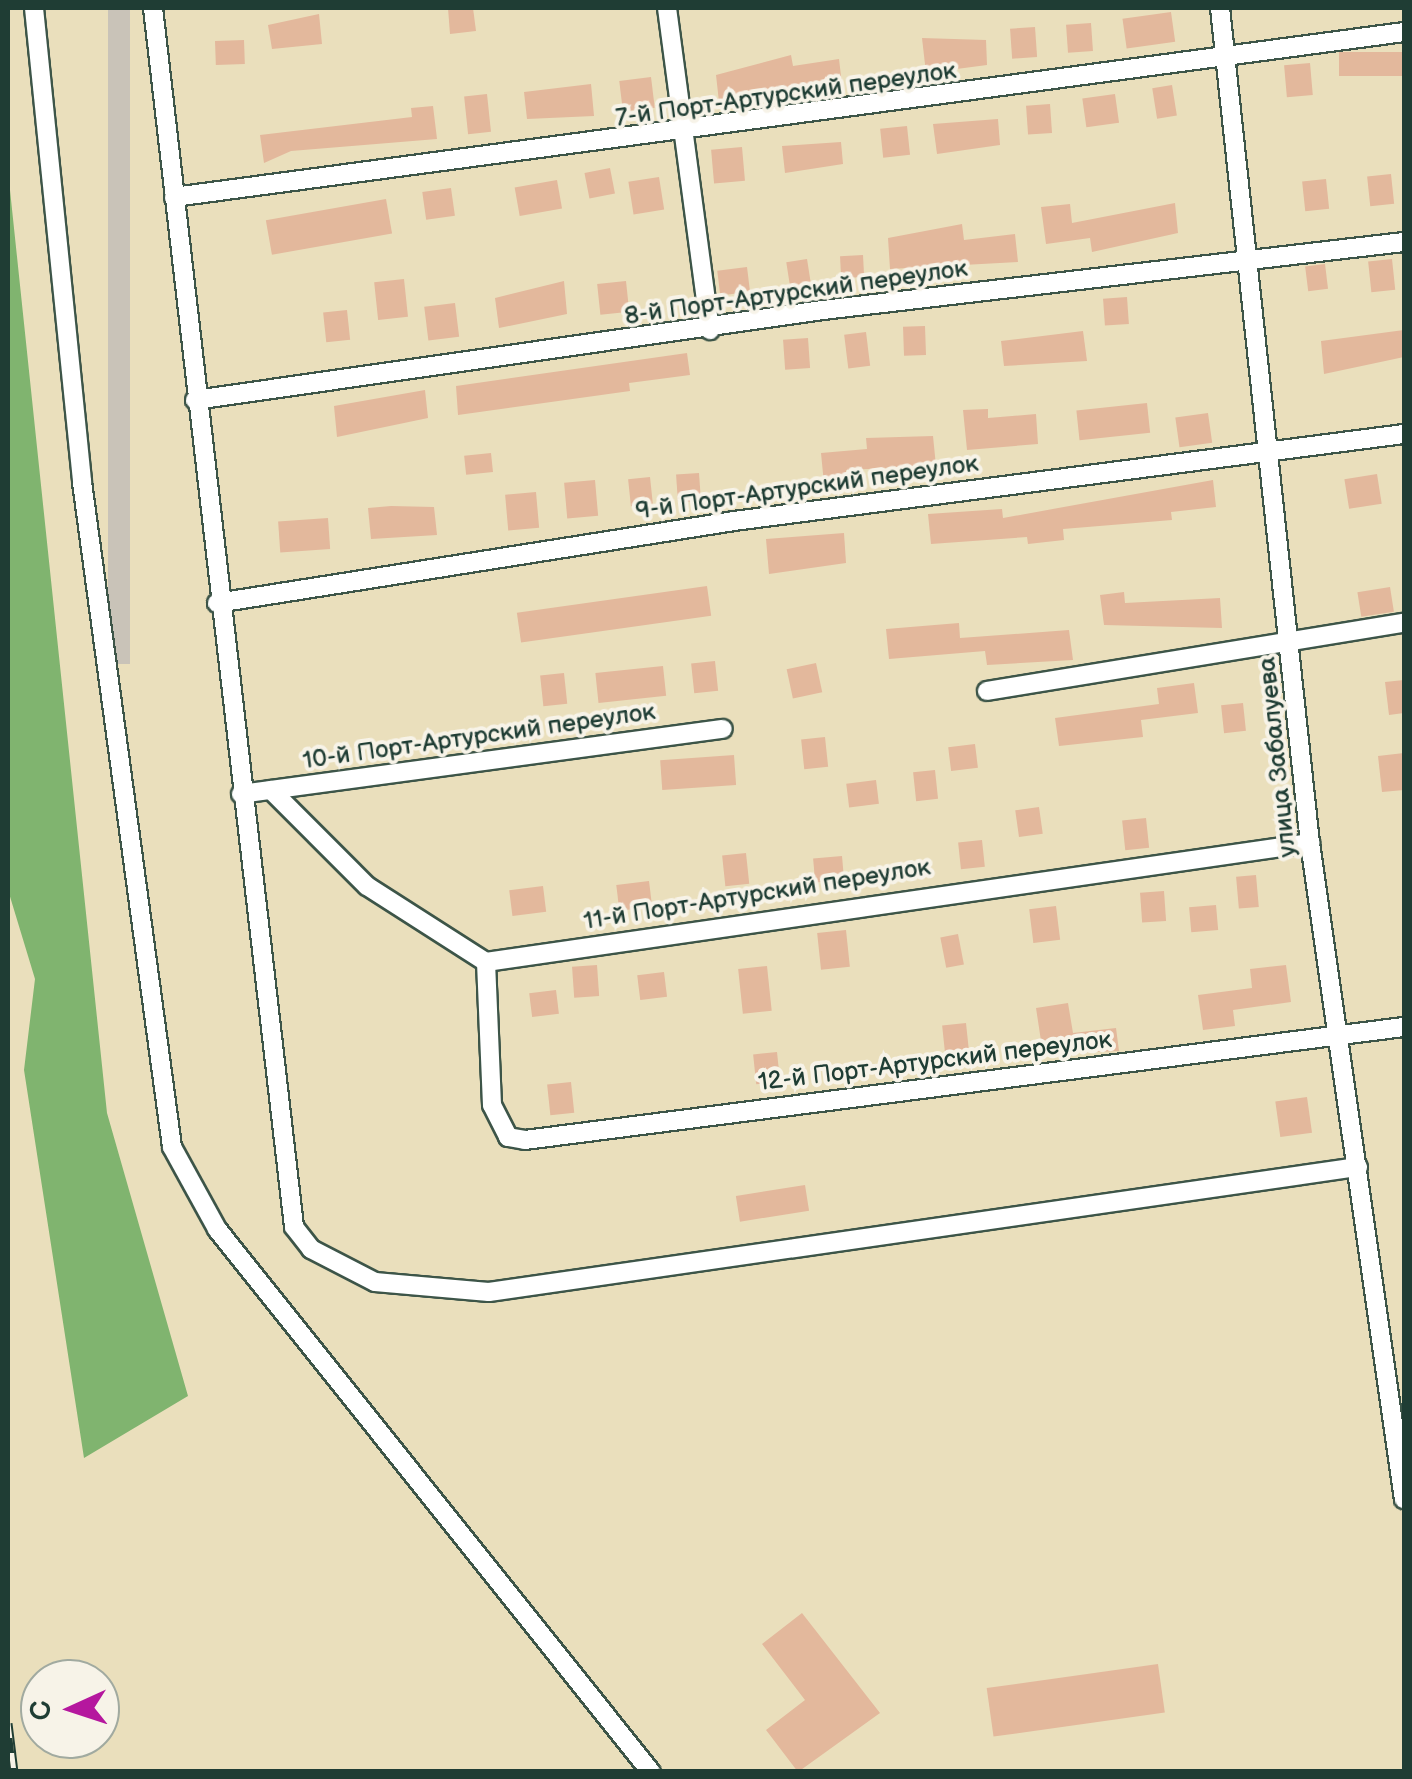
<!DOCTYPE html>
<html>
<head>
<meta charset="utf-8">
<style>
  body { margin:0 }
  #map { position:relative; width:1412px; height:1779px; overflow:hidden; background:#eadfbc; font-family:"Balsamiq Sans",sans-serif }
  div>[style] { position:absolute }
  .industrial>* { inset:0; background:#c9c3b8; transform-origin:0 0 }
  .forest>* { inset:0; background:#80b46f }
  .building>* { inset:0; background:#e3b89c; transform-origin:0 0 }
  .roads { filter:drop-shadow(2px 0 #3d5548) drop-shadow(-2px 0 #3d5548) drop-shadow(0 2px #3d5548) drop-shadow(0 -2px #3d5548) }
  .minor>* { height:18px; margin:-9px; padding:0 9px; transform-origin:9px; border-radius:9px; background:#fff }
  .rail>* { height:9px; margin-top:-4.5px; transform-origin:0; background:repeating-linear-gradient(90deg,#f7f3e8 0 15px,#1f3d34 0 30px); box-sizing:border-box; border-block:2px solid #1f3d34 }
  span { translate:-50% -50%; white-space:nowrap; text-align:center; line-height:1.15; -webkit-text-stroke:8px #f7f3e8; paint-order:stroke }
  .street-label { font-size:25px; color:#1f3d34 }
  .frame { position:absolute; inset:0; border:10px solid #1f3d34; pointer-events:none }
  .north { position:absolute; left:20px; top:1659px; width:100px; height:100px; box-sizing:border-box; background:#f7f3e8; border:2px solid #a1aaa0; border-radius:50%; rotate:267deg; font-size:28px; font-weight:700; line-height:40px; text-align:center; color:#1f3d34 }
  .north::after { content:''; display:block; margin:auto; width:35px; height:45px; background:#b5179e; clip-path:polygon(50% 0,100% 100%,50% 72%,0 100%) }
</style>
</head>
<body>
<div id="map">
  <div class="industrial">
    <i style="left:108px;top:8px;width:22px;height:656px"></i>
  </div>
  <div class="forest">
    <i style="clip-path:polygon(8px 171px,107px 1113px,188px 1396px,84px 1458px,24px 1070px,35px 979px,8px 890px)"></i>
  </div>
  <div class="building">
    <i style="clip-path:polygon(448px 8px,473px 8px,476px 31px,450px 34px)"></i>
    <i style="left:1171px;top:12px;width:30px;height:49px;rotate:82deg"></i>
    <i style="clip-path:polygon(319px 14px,322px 44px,272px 49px,268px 25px)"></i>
    <i style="left:1091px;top:23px;width:28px;height:25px;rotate:86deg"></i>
    <i style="left:1035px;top:27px;width:30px;height:25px;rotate:86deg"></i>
    <i style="clip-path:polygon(922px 38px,986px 40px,987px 65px,926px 73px)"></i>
    <i style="left:244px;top:40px;width:24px;height:29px;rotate:88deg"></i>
    <i style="left:1404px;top:52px;width:24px;height:65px;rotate:90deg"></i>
    <i style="clip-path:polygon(791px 55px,793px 66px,839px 59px,842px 84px,719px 102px,716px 75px)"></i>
    <i style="left:1310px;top:63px;width:32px;height:26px;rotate:85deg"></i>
    <i style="left:651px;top:77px;width:31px;height:32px;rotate:83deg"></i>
    <i style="clip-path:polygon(591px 84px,594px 116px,527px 119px,524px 92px)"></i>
    <i style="left:1172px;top:85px;width:31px;height:20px;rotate:81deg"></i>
    <i style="left:487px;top:94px;width:38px;height:23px;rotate:84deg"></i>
    <i style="left:1115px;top:94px;width:29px;height:33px;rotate:82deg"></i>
    <i style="left:1050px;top:104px;width:29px;height:24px;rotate:86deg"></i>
    <i style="clip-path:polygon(433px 106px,437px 139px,291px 151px,264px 163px,260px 135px,412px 117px,411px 108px)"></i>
    <i style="clip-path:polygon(998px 119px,1000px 145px,937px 154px,933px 124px)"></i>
    <i style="left:907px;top:126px;width:29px;height:27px;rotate:84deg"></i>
    <i style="clip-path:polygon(841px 142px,843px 164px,785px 173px,782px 146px)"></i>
    <i style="left:742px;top:147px;width:34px;height:31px;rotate:85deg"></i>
    <i style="left:610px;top:168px;width:26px;height:26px;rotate:79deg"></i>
    <i style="left:1391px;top:174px;width:30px;height:24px;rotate:84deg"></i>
    <i style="left:659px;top:177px;width:33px;height:31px;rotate:81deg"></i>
    <i style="left:1326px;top:179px;width:30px;height:24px;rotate:84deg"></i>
    <i style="left:557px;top:180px;width:29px;height:43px;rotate:80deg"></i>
    <i style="left:451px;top:188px;width:28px;height:29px;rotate:82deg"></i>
    <i style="left:386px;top:199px;width:35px;height:122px;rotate:80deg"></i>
    <i style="clip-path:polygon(1175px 203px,1178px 233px,1092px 252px,1090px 238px,1046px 244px,1041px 207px,1070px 204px,1072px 223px)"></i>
    <i style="clip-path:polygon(962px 224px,964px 240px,1015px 234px,1018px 262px,890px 269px,888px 238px)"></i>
    <i style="left:863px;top:255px;width:22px;height:23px;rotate:87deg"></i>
    <i style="left:807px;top:259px;width:26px;height:21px;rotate:81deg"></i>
    <i style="left:1392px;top:259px;width:31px;height:24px;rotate:84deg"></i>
    <i style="left:1325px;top:264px;width:25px;height:20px;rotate:83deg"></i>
    <i style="left:747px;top:267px;width:25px;height:30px;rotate:83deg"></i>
    <i style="left:404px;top:279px;width:38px;height:30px;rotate:84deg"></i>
    <i style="clip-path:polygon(564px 281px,567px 314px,499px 328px,495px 298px)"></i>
    <i style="left:626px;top:281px;width:31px;height:29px;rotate:84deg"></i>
    <i style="left:1127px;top:297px;width:27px;height:24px;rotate:86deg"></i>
    <i style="left:455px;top:303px;width:34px;height:31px;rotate:83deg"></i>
    <i style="left:347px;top:310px;width:30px;height:24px;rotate:84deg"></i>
    <i style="left:925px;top:326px;width:29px;height:22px;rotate:88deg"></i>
    <i style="clip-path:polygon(1404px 330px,1404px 357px,1324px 374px,1321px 341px)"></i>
    <i style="clip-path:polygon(1083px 331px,1087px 361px,1004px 366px,1001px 341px)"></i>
    <i style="left:866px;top:332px;width:34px;height:22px;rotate:83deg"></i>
    <i style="left:808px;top:338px;width:30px;height:25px;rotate:86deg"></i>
    <i style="clip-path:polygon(687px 353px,690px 375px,629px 383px,630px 391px,458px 415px,456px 386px)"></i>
    <i style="clip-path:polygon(425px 390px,428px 418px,337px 437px,334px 406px)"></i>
    <i style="left:1147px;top:403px;width:30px;height:71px;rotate:84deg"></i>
    <i style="clip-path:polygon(988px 409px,988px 418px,1036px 414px,1038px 444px,967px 450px,963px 410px)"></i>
    <i style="left:1208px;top:413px;width:30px;height:33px;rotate:82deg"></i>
    <i style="clip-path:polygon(933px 436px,936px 466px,846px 470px,847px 481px,824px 484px,821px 453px,867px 449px,866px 438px)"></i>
    <i style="left:491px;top:453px;width:19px;height:27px;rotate:84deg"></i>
    <i style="left:699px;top:473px;width:28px;height:23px;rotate:86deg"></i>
    <i style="left:1377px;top:474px;width:30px;height:33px;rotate:81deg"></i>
    <i style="left:650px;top:477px;width:27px;height:22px;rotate:84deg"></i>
    <i style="left:595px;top:480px;width:36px;height:31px;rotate:85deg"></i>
    <i style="clip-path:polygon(1213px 480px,1216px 507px,1171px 512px,1172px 520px,1063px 529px,1064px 540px,1028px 544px,1027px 537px,931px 544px,928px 514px,1002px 509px,1003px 518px)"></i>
    <i style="left:536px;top:492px;width:36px;height:31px;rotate:85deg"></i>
    <i style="clip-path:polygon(391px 506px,434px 507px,437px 535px,371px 539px,368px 508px)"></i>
    <i style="left:328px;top:518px;width:31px;height:50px;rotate:86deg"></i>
    <i style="clip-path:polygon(844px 533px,846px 563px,769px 574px,766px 539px)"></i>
    <i style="left:707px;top:586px;width:30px;height:192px;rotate:82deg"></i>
    <i style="left:1390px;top:587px;width:25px;height:33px;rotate:81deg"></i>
    <i style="clip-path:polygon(1124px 592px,1125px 603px,1220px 598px,1222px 628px,1104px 625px,1100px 595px)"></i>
    <i style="clip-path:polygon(959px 623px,960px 638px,1069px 630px,1073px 660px,987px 665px,985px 651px,889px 659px,886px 629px)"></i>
    <i style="left:715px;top:661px;width:30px;height:24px;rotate:84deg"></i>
    <i style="left:816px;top:663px;width:30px;height:30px;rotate:78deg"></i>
    <i style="left:663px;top:666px;width:30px;height:68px;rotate:84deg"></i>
    <i style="left:564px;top:673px;width:31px;height:24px;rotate:84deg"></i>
    <i style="clip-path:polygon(1404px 680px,1404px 713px,1389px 715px,1385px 682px)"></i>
    <i style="clip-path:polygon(1194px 683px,1198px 713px,1141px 720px,1143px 737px,1059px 746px,1055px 718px,1159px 704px,1157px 688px)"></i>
    <i style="left:1243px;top:703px;width:28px;height:22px;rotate:84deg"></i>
    <i style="left:825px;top:737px;width:30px;height:24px;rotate:84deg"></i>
    <i style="left:975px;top:744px;width:24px;height:27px;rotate:83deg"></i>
    <i style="clip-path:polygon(1404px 753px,1404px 790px,1382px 792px,1378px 756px)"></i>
    <i style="left:734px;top:755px;width:30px;height:74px;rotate:86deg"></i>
    <i style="left:935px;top:770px;width:29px;height:22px;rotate:84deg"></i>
    <i style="left:876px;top:780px;width:24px;height:30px;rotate:83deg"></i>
    <i style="left:1039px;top:807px;width:27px;height:24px;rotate:82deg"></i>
    <i style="left:1146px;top:818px;width:30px;height:24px;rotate:84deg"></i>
    <i style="left:982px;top:840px;width:27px;height:24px;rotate:84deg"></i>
    <i style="left:746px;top:853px;width:31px;height:24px;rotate:84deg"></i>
    <i style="left:842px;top:856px;width:24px;height:29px;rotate:85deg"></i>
    <i style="left:1256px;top:875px;width:32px;height:20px;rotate:85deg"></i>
    <i style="left:649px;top:881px;width:26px;height:33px;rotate:83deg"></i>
    <i style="left:543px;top:886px;width:26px;height:34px;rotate:83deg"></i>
    <i style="left:1164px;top:891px;width:30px;height:24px;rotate:86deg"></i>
    <i style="left:1216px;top:905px;width:25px;height:27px;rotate:85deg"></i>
    <i style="left:1056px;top:906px;width:34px;height:27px;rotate:83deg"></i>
    <i style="left:846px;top:930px;width:37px;height:29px;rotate:84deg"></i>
    <i style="left:958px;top:934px;width:31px;height:18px;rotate:79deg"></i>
    <i style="left:597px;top:965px;width:31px;height:25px;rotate:86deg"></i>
    <i style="clip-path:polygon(1286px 965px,1291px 1002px,1233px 1010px,1235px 1026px,1203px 1030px,1198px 995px,1252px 988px,1250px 969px)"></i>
    <i style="left:767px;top:966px;width:45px;height:29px;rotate:84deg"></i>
    <i style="left:664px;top:972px;width:25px;height:27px;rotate:83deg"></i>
    <i style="left:556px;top:990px;width:24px;height:27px;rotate:83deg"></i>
    <i style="clip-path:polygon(1068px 1003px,1073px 1033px,1116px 1028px,1119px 1051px,1043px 1054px,1036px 1008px)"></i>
    <i style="left:966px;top:1023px;width:30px;height:24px;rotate:84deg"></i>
    <i style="left:777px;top:1052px;width:30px;height:24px;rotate:84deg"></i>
    <i style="left:571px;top:1082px;width:31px;height:24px;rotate:84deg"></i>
    <i style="left:1307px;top:1097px;width:36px;height:32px;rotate:82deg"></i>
    <i style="left:805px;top:1185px;width:26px;height:70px;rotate:81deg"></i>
    <i style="clip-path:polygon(802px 1613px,880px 1713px,798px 1772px,766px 1730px,805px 1700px,762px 1644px)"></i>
    <i style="left:1158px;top:1664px;width:49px;height:173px;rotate:82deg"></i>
  </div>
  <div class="roads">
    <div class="minor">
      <i style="left:34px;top:8px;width:476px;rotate:84.2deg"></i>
      <i style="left:82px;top:482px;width:671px;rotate:82.29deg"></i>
      <i style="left:172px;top:1147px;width:94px;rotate:61.2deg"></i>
      <i style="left:217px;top:1229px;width:695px;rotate:51.37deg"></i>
      <i style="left:153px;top:8px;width:1227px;rotate:83.4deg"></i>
      <i style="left:294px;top:1227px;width:28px;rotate:52deg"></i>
      <i style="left:311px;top:1249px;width:72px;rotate:27.3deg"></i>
      <i style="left:375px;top:1282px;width:114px;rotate:5deg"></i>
      <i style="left:489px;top:1292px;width:878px;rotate:-8.19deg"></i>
      <i style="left:667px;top:8px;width:325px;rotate:82.4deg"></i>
      <i style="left:1220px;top:8px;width:840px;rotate:83.85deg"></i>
      <i style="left:1310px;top:843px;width:663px;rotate:81.85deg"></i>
      <i style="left:174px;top:197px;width:1241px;rotate:-7.64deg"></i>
      <i style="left:195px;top:400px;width:634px;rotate:-8.16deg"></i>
      <i style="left:823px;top:310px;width:585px;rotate:-6.68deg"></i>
      <i style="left:217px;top:603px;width:523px;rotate:-9.01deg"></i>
      <i style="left:734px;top:521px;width:676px;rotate:-7.4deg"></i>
      <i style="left:987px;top:691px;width:423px;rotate:-9.3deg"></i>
      <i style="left:271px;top:790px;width:136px;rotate:45deg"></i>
      <i style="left:367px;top:886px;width:141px;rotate:32.6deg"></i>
      <i style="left:486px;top:962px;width:833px;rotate:-8.22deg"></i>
      <i style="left:241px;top:794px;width:486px;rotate:-7.7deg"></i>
      <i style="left:486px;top:962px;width:143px;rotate:87.6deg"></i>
      <i style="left:492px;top:1105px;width:36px;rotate:63deg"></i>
      <i style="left:508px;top:1137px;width:17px;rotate:10deg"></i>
      <i style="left:525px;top:1140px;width:886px;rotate:-7.33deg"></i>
    </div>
  </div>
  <div class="rail">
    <i style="left:8px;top:1723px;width:49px;rotate:83deg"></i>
  </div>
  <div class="street-label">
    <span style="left:786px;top:95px;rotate:-8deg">7-й Порт-Артурский переулок</span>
    <span style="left:796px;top:293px;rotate:-8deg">8-й Порт-Артурский переулок</span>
    <span style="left:807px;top:488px;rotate:-8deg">9-й Порт-Артурский переулок</span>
    <span style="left:479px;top:737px;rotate:-8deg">10-й Порт-Артурский переулок</span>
    <span style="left:1278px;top:757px;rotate:-96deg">улица Забалуева</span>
    <span style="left:757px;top:895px;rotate:-9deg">11-й Порт-Артурский переулок</span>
    <span style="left:935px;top:1062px;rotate:-7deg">12-й Порт-Артурский переулок</span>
  </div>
  <div class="frame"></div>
  <div class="north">С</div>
</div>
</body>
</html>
